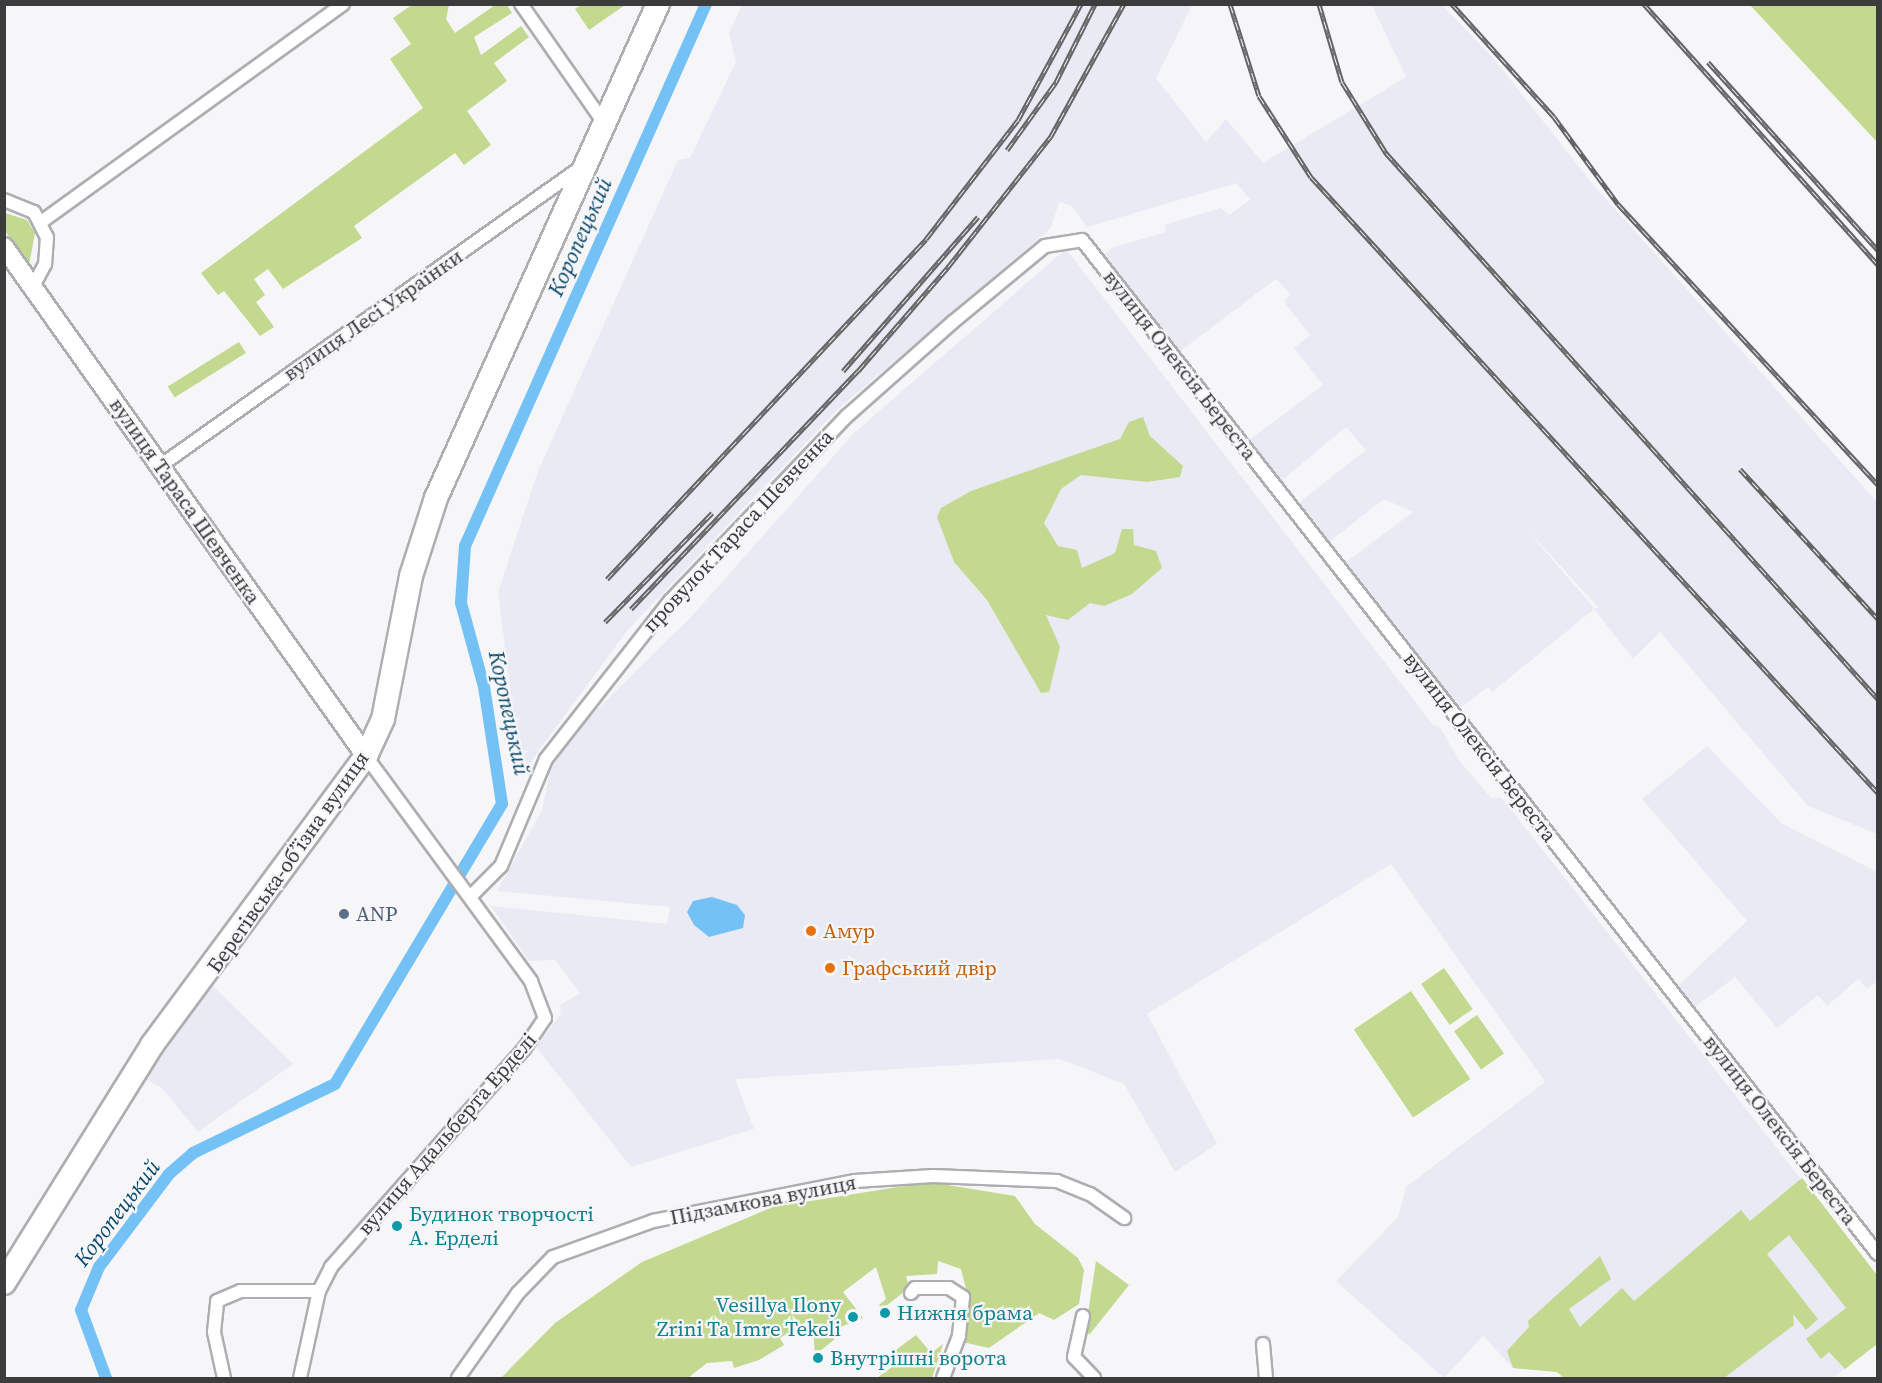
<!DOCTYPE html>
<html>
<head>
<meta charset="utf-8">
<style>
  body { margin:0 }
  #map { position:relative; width:1882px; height:1383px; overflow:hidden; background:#f6f6f8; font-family:"Source Serif 4",serif }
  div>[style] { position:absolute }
  .built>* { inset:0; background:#eaeaf4 }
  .green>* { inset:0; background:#c2d98f; transform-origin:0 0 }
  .water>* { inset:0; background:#74c2f5 }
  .canal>* { height:12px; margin:-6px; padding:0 6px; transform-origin:6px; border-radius:6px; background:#74c2f5 }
  .roads { filter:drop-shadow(2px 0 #aeaeb0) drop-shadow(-2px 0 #aeaeb0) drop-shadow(0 2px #aeaeb0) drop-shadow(0 -2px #aeaeb0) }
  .street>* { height:12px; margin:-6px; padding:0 6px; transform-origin:6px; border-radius:6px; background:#fff }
  .secondary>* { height:18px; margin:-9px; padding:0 9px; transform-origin:9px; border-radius:9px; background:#fff }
  .highway>* { height:22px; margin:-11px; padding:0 11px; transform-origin:11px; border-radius:11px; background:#fff }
  .rail>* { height:5px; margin-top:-2.5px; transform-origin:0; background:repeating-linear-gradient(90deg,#f6f6f8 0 9px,#646466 0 18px); box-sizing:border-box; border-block:2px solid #646466 }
  .dots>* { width:16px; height:16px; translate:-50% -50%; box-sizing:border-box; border:3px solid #f6f6f8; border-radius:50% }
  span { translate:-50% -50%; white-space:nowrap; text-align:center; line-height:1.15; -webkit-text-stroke:4.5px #f6f6f8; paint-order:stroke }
  .street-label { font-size:21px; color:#3c3c3d }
  .service-label { font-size:21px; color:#4e5e75 }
  .left { translate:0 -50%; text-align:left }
  .food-label { font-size:21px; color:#c56008 }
  .culture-label { font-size:21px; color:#0d838f }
  .right { translate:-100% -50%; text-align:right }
  .water-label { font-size:22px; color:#054768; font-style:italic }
  .frame { position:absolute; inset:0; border:6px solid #3c3c3d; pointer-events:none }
</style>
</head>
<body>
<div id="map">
  <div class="built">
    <i style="clip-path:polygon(evenodd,742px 5px,1192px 5px,1156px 78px,1206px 142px,1226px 119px,1263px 163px,1406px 77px,1372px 5px,1442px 5px,1495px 60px,1591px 182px,1877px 502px,1877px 834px,1808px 806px,1660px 632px,1633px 659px,1594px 609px,1492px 692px,1488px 687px,1459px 709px,1345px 563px,1413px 512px,1384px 499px,1329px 542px,1297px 504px,1366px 450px,1346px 427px,1280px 482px,1248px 441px,1323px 385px,1294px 348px,1310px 335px,1284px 302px,1290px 294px,1276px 279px,1179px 352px,1103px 257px,1111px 248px,1166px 232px,1164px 225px,1221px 208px,1229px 215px,1250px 200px,1237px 183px,1087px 227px,1072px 206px,1059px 202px,1051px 228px,837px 410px,627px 631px,521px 775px,498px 592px,538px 471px,678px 160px,690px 158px,736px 62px,729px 33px,742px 5px,1521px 523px,1598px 607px,1598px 608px,1594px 608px,1521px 523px)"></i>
    <i style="clip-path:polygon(1066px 249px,1433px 725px,1439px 726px,1459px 760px,1491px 798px,1502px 798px,1877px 1276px,1877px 1344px,1833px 1378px,1564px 1378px,1557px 1372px,1513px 1368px,1483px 1336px,1444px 1378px,1336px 1281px,1398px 1217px,1406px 1187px,1545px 1082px,1391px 864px,1147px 1014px,1217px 1144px,1175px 1172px,1124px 1084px,1060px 1059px,735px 1079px,754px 1129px,631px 1167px,536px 1047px,561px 1014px,559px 1006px,580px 993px,555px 960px,529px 961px,491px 906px,667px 924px,670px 907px,497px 891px,542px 810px,550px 771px,574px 732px,690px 618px,855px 432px)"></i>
    <i style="clip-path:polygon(1707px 746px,1781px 823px,1877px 872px,1877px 981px,1867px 989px,1858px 979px,1827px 1006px,1818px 995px,1777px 1028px,1735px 977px,1695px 1007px,1678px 986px,1747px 921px,1642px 799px)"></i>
    <i style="clip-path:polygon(209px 982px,293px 1064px,198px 1132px,161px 1087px,145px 1079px)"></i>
  </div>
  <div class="green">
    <i style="clip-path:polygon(413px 4px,449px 5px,446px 19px,455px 33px,495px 5px,507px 5px,512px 13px,474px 37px,481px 55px,521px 26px,529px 37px,494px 63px,507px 81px,467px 111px,491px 145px,464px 165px,455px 153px,354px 226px,362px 238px,283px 289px,268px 269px,254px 279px,265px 295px,256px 302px,274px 327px,260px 336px,224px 291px,218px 295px,201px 273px,423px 108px,390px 59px,411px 44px,393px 18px)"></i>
    <i style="clip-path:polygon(581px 5px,581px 4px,625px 5px,589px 30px,575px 9px)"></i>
    <i style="clip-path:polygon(1750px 5px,1877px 5px,1877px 142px)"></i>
    <i style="clip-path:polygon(5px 213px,27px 220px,35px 233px,29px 265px,5px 231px)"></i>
    <i style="left:239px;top:342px;width:13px;height:84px;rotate:58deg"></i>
    <i style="clip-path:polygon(1143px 417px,1150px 436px,1183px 466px,1180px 477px,1147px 482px,1081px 475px,1061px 489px,1044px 523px,1058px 546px,1077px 550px,1082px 568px,1115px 553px,1122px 529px,1133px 529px,1134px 545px,1156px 551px,1162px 568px,1132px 594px,1104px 606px,1090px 603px,1068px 620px,1046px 615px,1060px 647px,1049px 692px,1041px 693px,987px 600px,954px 562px,937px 517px,941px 508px,971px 491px,1120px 439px,1129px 422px)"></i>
    <i style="left:1444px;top:968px;width:50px;height:28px;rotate:55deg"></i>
    <i style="left:1411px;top:991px;width:106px;height:69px;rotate:56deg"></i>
    <i style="left:1477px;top:1015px;width:47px;height:28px;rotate:55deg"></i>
    <i style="clip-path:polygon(1802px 1178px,1877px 1275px,1877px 1344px,1845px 1369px,1829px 1352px,1821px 1359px,1806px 1339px,1846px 1308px,1789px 1235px,1767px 1254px,1818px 1319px,1806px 1330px,1793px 1314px,1794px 1325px,1724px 1378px,1564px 1378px,1557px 1372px,1513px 1368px,1507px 1351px,1529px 1327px,1528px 1321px,1600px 1256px,1611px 1279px,1569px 1309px,1580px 1327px,1622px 1288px,1634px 1301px,1741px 1210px,1750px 1221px)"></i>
    <i style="clip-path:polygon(929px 1182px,1015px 1196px,1035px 1224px,1078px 1258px,1084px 1270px,1079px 1304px,1054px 1320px,1039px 1313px,989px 1348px,962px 1342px,969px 1301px,961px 1269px,938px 1261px,937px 1274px,906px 1276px,909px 1288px,882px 1309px,879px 1305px,886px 1299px,876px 1267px,843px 1292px,863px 1318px,835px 1329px,835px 1339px,815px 1355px,812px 1318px,780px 1338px,784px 1345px,759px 1360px,734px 1368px,732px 1361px,707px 1363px,688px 1378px,501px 1378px,555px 1323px,642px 1262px,773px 1207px)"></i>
    <i style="clip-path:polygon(1096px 1261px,1129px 1285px,1090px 1334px,1085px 1333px)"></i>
    <i style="clip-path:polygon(916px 1335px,931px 1353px,943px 1344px,932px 1378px,877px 1378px,899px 1362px,900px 1357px,889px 1355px)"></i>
  </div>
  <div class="water">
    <i style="clip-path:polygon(712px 897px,737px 905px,745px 915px,743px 928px,709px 937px,694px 925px,687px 912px,693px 901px)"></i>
  </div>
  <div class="canal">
    <i style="left:106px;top:1378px;width:72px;rotate:-110.2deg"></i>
    <i style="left:81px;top:1310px;width:47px;rotate:-67.3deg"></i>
    <i style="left:99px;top:1267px;width:116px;rotate:-53deg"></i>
    <i style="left:169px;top:1174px;width:32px;rotate:-41deg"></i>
    <i style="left:193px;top:1153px;width:158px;rotate:-25.9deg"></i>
    <i style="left:335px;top:1084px;width:326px;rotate:-59.2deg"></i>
    <i style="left:502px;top:804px;width:118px;rotate:-98.7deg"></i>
    <i style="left:484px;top:687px;width:87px;rotate:-105.3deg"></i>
    <i style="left:461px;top:603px;width:57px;rotate:-86deg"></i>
    <i style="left:465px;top:546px;width:593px;rotate:-66.03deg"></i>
  </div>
  <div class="roads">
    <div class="street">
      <i style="left:521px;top:4px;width:145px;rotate:55.1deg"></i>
      <i style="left:4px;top:200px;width:32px;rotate:22deg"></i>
      <i style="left:34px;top:212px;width:28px;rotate:63deg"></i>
      <i style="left:47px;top:237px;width:27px;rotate:94deg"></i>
      <i style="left:45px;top:264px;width:26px;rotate:118deg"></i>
      <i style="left:41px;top:222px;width:372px;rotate:-35.8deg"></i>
      <i style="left:160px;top:466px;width:515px;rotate:-35.36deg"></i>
      <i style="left:471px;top:896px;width:42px;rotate:-45deg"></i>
      <i style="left:501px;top:866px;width:116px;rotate:-67.2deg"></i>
      <i style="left:546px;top:759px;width:201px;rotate:-51.9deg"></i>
      <i style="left:670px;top:601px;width:256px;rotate:-46.3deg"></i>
      <i style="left:847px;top:416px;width:142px;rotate:-41.6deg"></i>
      <i style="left:953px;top:322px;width:119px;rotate:-39.6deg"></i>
      <i style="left:1045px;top:246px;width:37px;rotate:-9deg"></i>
      <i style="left:1082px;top:240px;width:1289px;rotate:51.87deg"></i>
      <i style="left:911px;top:1293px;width:6px;rotate:-51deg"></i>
      <i style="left:915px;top:1288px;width:34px"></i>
      <i style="left:949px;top:1288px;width:17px;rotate:33deg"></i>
      <i style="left:963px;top:1297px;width:39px;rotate:96deg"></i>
      <i style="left:959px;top:1336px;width:45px;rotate:110.9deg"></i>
      <i style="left:1083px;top:1316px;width:42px;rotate:102.4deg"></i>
      <i style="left:1074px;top:1357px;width:29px;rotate:46deg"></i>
      <i style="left:1263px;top:1344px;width:34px;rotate:85deg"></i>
      <i style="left:224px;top:1378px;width:47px;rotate:-102.3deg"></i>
      <i style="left:214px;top:1332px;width:31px;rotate:-84deg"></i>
      <i style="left:217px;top:1301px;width:25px;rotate:-23deg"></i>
      <i style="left:240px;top:1291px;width:79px"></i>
      <i style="left:300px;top:1378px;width:89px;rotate:-77.7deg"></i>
      <i style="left:319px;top:1291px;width:27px;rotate:-63deg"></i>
      <i style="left:331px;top:1267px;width:291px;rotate:-48.5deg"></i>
      <i style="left:524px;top:1049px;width:37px;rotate:-56deg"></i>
      <i style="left:545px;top:1018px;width:40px;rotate:-111deg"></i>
      <i style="left:531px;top:981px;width:279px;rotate:-126.3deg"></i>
      <i style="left:458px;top:1378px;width:104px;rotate:-54.8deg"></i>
      <i style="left:518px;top:1293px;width:50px;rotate:-45.8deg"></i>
      <i style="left:553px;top:1257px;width:106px;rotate:-19.8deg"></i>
      <i style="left:653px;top:1221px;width:206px;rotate:-11.2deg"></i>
      <i style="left:855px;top:1181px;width:78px;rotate:-3.7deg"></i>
      <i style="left:933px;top:1176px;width:124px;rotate:2.3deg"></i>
      <i style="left:1057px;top:1181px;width:35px;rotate:22deg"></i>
      <i style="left:1090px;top:1194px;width:42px;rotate:35.2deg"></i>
    </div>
    <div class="secondary">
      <i style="left:4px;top:247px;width:625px;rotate:54.58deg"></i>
    </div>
    <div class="highway">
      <i style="left:4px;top:1283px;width:280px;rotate:-58.1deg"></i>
      <i style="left:152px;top:1045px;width:360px;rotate:-53.5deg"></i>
      <i style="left:366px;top:756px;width:41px;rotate:-65.3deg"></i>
      <i style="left:383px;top:719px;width:146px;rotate:-78.9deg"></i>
      <i style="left:411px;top:576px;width:82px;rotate:-72.2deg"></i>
      <i style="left:436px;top:498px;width:542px;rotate:-65.8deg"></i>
    </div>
  </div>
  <div class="rail">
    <i style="left:1230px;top:4px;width:96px;rotate:72.5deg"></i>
    <i style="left:1259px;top:96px;width:96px;rotate:57.3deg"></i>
    <i style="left:1311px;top:177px;width:837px;rotate:47.37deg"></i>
    <i style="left:1319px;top:4px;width:81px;rotate:73.6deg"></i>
    <i style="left:1342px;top:82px;width:84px;rotate:58.2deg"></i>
    <i style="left:1386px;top:153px;width:735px;rotate:47.98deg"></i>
    <i style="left:1452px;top:4px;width:152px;rotate:47.9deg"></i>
    <i style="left:1554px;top:117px;width:108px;rotate:53.7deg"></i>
    <i style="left:1618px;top:204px;width:383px;rotate:47.2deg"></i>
    <i style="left:1644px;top:4px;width:351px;rotate:48.1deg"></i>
    <i style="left:1708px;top:62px;width:253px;rotate:47.9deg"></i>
    <i style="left:1007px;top:150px;width:84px;rotate:-54.2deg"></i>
    <i style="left:1056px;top:82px;width:87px;rotate:-63.4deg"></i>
    <i style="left:843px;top:371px;width:205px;rotate:-48.8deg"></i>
    <i style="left:1740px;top:469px;width:204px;rotate:47.4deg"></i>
    <i style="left:607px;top:579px;width:466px;rotate:-46.8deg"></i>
    <i style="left:926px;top:239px;width:150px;rotate:-52.3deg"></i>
    <i style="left:1018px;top:120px;width:132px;rotate:-61.5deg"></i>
    <i style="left:631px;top:609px;width:329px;rotate:-46.4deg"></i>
    <i style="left:858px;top:371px;width:138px;rotate:-49.1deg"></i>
    <i style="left:948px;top:267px;width:167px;rotate:-51.8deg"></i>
    <i style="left:1051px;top:136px;width:151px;rotate:-61.1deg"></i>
    <i style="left:605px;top:622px;width:153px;rotate:-45.5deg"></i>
  </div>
  <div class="dots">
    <i style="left:344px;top:914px;background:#5c6f8a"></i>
    <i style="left:811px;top:931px;background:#e8710a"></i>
    <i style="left:830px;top:968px;background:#e8710a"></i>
    <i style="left:397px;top:1226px;background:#0f9aa8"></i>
    <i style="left:885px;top:1313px;background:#0f9aa8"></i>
    <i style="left:853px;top:1317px;background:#0f9aa8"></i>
    <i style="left:818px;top:1358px;background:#0f9aa8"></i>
  </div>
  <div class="street-label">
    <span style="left:373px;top:315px;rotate:-35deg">вулиця Лесі Українки</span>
    <span style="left:1180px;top:365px;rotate:52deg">вулиця Олексія Береста</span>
    <span style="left:185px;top:501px;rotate:55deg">вулиця Тараса Шевченка</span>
    <span style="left:738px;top:531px;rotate:-47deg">провулок Тараса Шевченка</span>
    <span style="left:1480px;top:747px;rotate:52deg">вулиця Олексія Береста</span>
    <span style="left:288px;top:862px;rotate:-55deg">Берегівська-обʼїзна вулиця</span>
    <span style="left:1780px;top:1130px;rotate:52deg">вулиця Олексія Береста</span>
    <span style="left:447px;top:1134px;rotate:-49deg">вулиця Адальберта Ерделі</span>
    <span style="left:763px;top:1200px;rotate:-11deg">Підзамкова вулиця</span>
  </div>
  <div class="service-label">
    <span class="left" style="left:356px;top:914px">ANP</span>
  </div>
  <div class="food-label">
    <span class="left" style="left:823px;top:931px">Амур</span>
    <span class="left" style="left:842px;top:968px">Графський двір</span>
  </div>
  <div class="culture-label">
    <span class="left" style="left:409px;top:1226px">Будинок творчості<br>А. Ерделі</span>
    <span class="right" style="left:841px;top:1317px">Vesillya Ilony<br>Zrini Ta Imre Tekeli</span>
    <span class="left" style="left:897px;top:1313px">Нижня брама</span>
    <span class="left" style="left:830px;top:1358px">Внутрішні ворота</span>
  </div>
  <div class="water-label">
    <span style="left:580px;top:237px;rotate:-66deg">Коропецький</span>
    <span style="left:509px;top:713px;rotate:78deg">Коропецький</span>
    <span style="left:117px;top:1213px;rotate:-53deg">Коропецький</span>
  </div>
  <div class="frame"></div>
</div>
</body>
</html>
